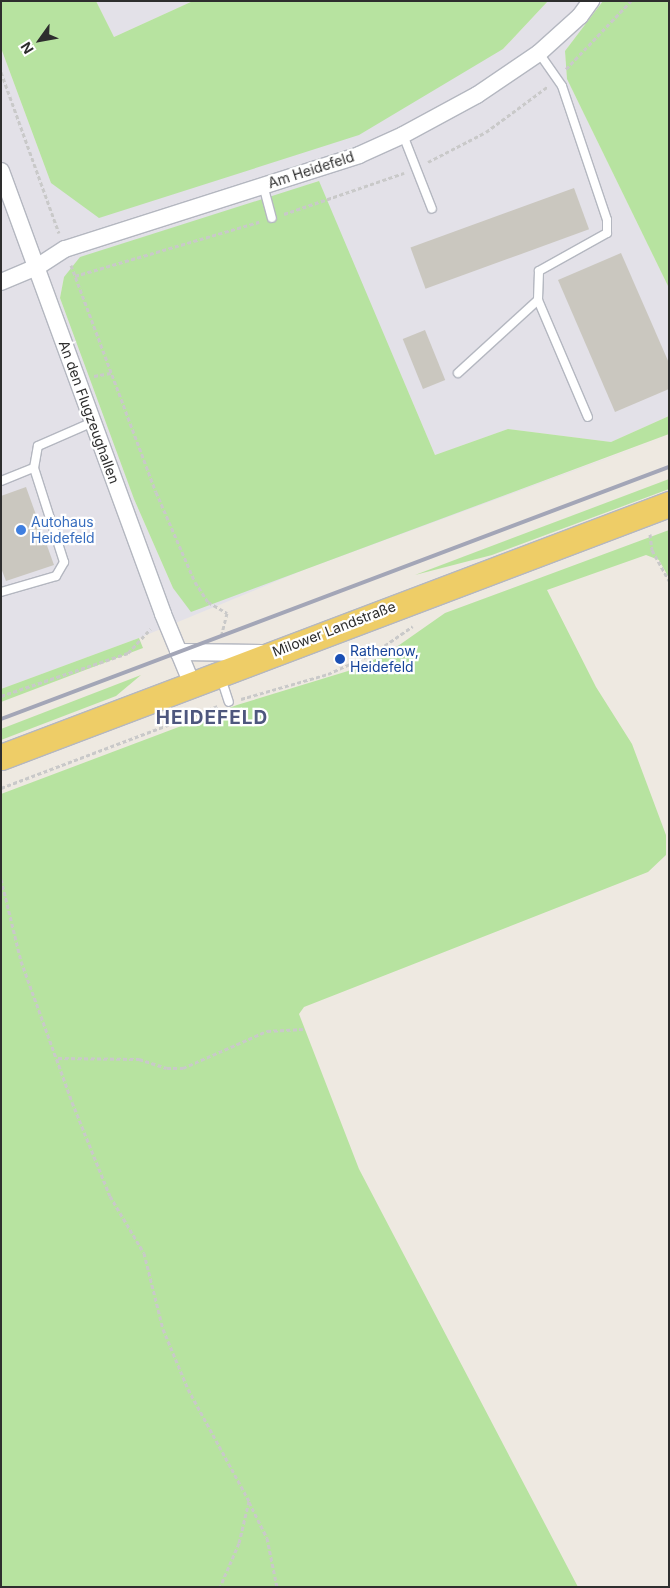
<!DOCTYPE html>
<html>
<head>
<meta charset="utf-8">
<style>
  body { margin:0 }
  #map { position:relative; width:670px; height:1588px; overflow:hidden; background:#eee9e1; font-family:Inter,sans-serif }
  div>[style] { position:absolute }
  .industrial>* { inset:0; background:#e3e1e8 }
  .green>* { inset:0; background:#b7e3a0 }
  .building>* { inset:0; background:#cac7bf; transform-origin:0 0 }
  .path>* { height:3px; margin-top:-1.5px; transform-origin:0; background:repeating-linear-gradient(90deg,#c9c9c9 0 4px,transparent 0 6.5px) }
  .roads { filter:drop-shadow(1px 0 #b4b7c0) drop-shadow(-1px 0 #b4b7c0) drop-shadow(0 1px #b4b7c0) drop-shadow(0 -1px #b4b7c0) }
  .lane>* { height:8px; margin:-4px; padding:0 4px; transform-origin:4px; border-radius:4px; background:#fff }
  .street>* { height:16px; margin:-8px; padding:0 8px; transform-origin:8px; border-radius:8px; background:#fff }
  .primary>* { height:25px; margin:-12.5px; padding:0 12.5px; transform-origin:12.5px; border-radius:12.5px; background:#eecd67 }
  .rail>* { height:4px; margin:-2px; padding:0 2px; transform-origin:2px; border-radius:2px; background:#a3a6b7 }
  .dots>* { width:14px; height:14px; translate:-50% -50%; box-sizing:border-box; border:2px solid #fff; border-radius:50% }
  span { translate:-50% -50%; white-space:nowrap; text-align:center; line-height:1.15; -webkit-text-stroke:4.5px #fff; paint-order:stroke }
  .street-label { font-size:14px; color:#2e2e2e }
  .shop-label { font-size:14px; color:#366cbe }
  .left { translate:0 -50%; text-align:left }
  .transit-label { font-size:14px; color:#164399 }
  .district-label { font-size:19px; color:#4e577e; font-weight:700; letter-spacing:1px }
  .frame { position:absolute; inset:0; border:2px solid #2e2e2e; pointer-events:none }
  .north { position:absolute; left:15px; top:15px; width:50px; height:50px; -webkit-text-stroke:4px #fff; paint-order:stroke; rotate:238deg; font-size:14px; font-weight:700; line-height:20px; text-align:center; color:#2e2e2e }
  .north::after { content:''; display:block; margin:auto; width:18px; height:22px; background:#2e2e2e; clip-path:polygon(50% 0,100% 100%,50% 72%,0 100%) }
</style>
</head>
<body>
<div id="map">
  <div class="industrial">
    <i style="clip-path:polygon(96px 1px,193px 1px,114px 37px)"></i>
    <i style="clip-path:polygon(548px 1px,603px 1px,565px 51px,567px 79px,669px 288px,669px 416px,611px 442px,508px 429px,435px 455px,318px 181px,64px 277px,60px 298px,134px 499px,173px 588px,268px 581px,669px 436px,306px 569px,139px 638px,1px 689px,1px 48px,51px 183px,503px 49px)"></i>
  </div>
  <div class="green">
    <i style="clip-path:polygon(1px 1px,96px 1px,114px 37px,193px 1px,548px 1px,503px 49px,359px 135px,99px 218px,51px 183px,1px 48px)"></i>
    <i style="clip-path:polygon(603px 1px,669px 1px,669px 288px,567px 79px,565px 51px)"></i>
    <i style="clip-path:polygon(319px 181px,435px 455px,508px 429px,611px 442px,669px 416px,669px 434px,191px 612px,173px 588px,134px 499px,60px 298px,64px 277px,80px 257px)"></i>
    <i style="clip-path:polygon(669px 479px,669px 489px,492px 555px,415px 575px)"></i>
    <i style="clip-path:polygon(669px 530px,669px 578px,659px 560px,646px 555px,547px 590px,596px 687px,632px 744px,666px 835px,666px 855px,648px 872px,304px 1007px,299px 1014px,359px 1169px,578px 1587px,1px 1587px,1px 794px,237px 705px,348px 671px,385px 655px,445px 613px)"></i>
    <i style="clip-path:polygon(139px 638px,143px 648px,1px 702px,1px 689px)"></i>
    <i style="clip-path:polygon(141px 675px,116px 696px,1px 740px,1px 729px)"></i>
  </div>
  <div class="building">
    <i style="left:574px;top:188px;width:44px;height:174px;rotate:70deg"></i>
    <i style="clip-path:polygon(621px 253px,669px 363px,669px 389px,615px 412px,558px 280px)"></i>
    <i style="left:425px;top:330px;width:54px;height:24px;rotate:68deg"></i>
    <i style="clip-path:polygon(26px 487px,54px 565px,6px 581px,1px 568px,1px 496px)"></i>
  </div>
  <div class="path">
    <i style="left:566px;top:69px;width:94px;rotate:-46.3deg"></i>
    <i style="left:1px;top:72px;width:171px;rotate:70.2deg"></i>
    <i style="left:428px;top:162px;width:65px;rotate:-27.3deg"></i>
    <i style="left:486px;top:132px;width:76px;rotate:-36.4deg"></i>
    <i style="left:284px;top:214px;width:127px;rotate:-18.9deg"></i>
    <i style="left:71px;top:265px;width:242px;rotate:69.5deg"></i>
    <i style="left:156px;top:492px;width:98px;rotate:66.6deg"></i>
    <i style="left:195px;top:582px;width:24px;rotate:57deg"></i>
    <i style="left:208px;top:602px;width:22px;rotate:30deg"></i>
    <i style="left:227px;top:613px;width:25px;rotate:104deg"></i>
    <i style="left:75px;top:276px;width:192px;rotate:-16.4deg"></i>
    <i style="left:94px;top:376px;width:17px;rotate:-10deg"></i>
    <i style="left:650px;top:534px;width:16px;rotate:83deg"></i>
    <i style="left:652px;top:550px;width:35px;rotate:61deg"></i>
    <i style="left:1px;top:696px;width:134px;rotate:-18.7deg"></i>
    <i style="left:128px;top:653px;width:33px;rotate:-47deg"></i>
    <i style="left:241px;top:699px;width:91px;rotate:-16deg"></i>
    <i style="left:328px;top:674px;width:51px;rotate:-24.5deg"></i>
    <i style="left:374px;top:653px;width:47px;rotate:-34.7deg"></i>
    <i style="left:1px;top:788px;width:232px;rotate:-20.7deg"></i>
    <i style="left:1px;top:879px;width:84px;rotate:76.3deg"></i>
    <i style="left:21px;top:961px;width:150px;rotate:70.1deg"></i>
    <i style="left:72px;top:1102px;width:101px;rotate:68deg"></i>
    <i style="left:110px;top:1196px;width:66px;rotate:59.2deg"></i>
    <i style="left:144px;top:1253px;width:78px;rotate:76deg"></i>
    <i style="left:163px;top:1329px;width:65px;rotate:67.4deg"></i>
    <i style="left:188px;top:1389px;width:128px;rotate:61.4deg"></i>
    <i style="left:249px;top:1501px;width:43px;rotate:103.4deg"></i>
    <i style="left:239px;top:1543px;width:48px;rotate:113.4deg"></i>
    <i style="left:58px;top:1058px;width:81px;rotate:0.7deg"></i>
    <i style="left:139px;top:1059px;width:29px;rotate:18deg"></i>
    <i style="left:167px;top:1068px;width:16px"></i>
    <i style="left:183px;top:1068px;width:92px;rotate:-23.8deg"></i>
    <i style="left:267px;top:1031px;width:37px;rotate:-3deg"></i>
    <i style="left:249px;top:1502px;width:40px;rotate:63.4deg"></i>
    <i style="left:267px;top:1538px;width:50px;rotate:78.5deg"></i>
  </div>
  <div class="roads">
    <div class="lane">
      <i style="left:539px;top:53px;width:40px;rotate:55.1deg"></i>
      <i style="left:562px;top:86px;width:141px;rotate:71.4deg"></i>
      <i style="left:607px;top:220px;width:13px;rotate:90deg"></i>
      <i style="left:607px;top:233px;width:78px;rotate:150.8deg"></i>
      <i style="left:539px;top:271px;width:29px;rotate:92deg"></i>
      <i style="left:538px;top:300px;width:127px;rotate:66.9deg"></i>
      <i style="left:403px;top:135px;width:79px;rotate:68.6deg"></i>
      <i style="left:263px;top:185px;width:34px;rotate:75deg"></i>
      <i style="left:458px;top:373px;width:108px;rotate:-42.4deg"></i>
      <i style="left:1px;top:481px;width:35px;rotate:-22deg"></i>
      <i style="left:1px;top:592px;width:57px;rotate:-16.2deg"></i>
      <i style="left:56px;top:576px;width:16px;rotate:-60deg"></i>
      <i style="left:64px;top:562px;width:99px;rotate:-107.7deg"></i>
      <i style="left:34px;top:468px;width:22px;rotate:-80deg"></i>
      <i style="left:38px;top:446px;width:60px;rotate:-23.6deg"></i>
      <i style="left:221px;top:678px;width:25px;rotate:72deg"></i>
    </div>
    <div class="street">
      <i style="left:1px;top:171px;width:472px;rotate:69.9deg"></i>
      <i style="left:163px;top:614px;width:76px;rotate:67.5deg"></i>
      <i style="left:1px;top:282px;width:39px;rotate:-23deg"></i>
      <i style="left:37px;top:267px;width:33px;rotate:-33deg"></i>
      <i style="left:65px;top:249px;width:309px;rotate:-17.7deg"></i>
      <i style="left:359px;top:155px;width:48px;rotate:-24.4deg"></i>
      <i style="left:403px;top:135px;width:84px;rotate:-28.4deg"></i>
      <i style="left:477px;top:95px;width:75px;rotate:-34.1deg"></i>
      <i style="left:539px;top:53px;width:55px;rotate:-42.1deg"></i>
      <i style="left:580px;top:16px;width:19px;rotate:-54deg"></i>
      <i style="left:178px;top:652px;width:85px;rotate:0.7deg"></i>
    </div>
    <div class="primary">
      <i style="left:1px;top:757px;width:714px;rotate:-20.74deg"></i>
    </div>
  </div>
  <div class="rail">
    <i style="left:1px;top:719px;width:714px;rotate:-20.67deg"></i>
  </div>
  <div class="dots">
    <i style="left:21px;top:530px;background:#3f7fe0"></i>
    <i style="left:340px;top:659px;background:#1a4fb4"></i>
  </div>
  <div class="street-label">
    <span style="left:311px;top:170px;rotate:-18deg">Am Heidefeld</span>
    <span style="left:89px;top:412px;rotate:70deg">An den Flugzeughallen</span>
    <span style="left:334px;top:629px;rotate:-21deg">Milower Landstraße</span>
  </div>
  <div class="shop-label">
    <span class="left" style="left:31px;top:530px">Autohaus<br>Heidefeld</span>
  </div>
  <div class="transit-label">
    <span class="left" style="left:350px;top:659px">Rathenow,<br>Heidefeld</span>
  </div>
  <div class="district-label">
    <span style="left:212px;top:718px">HEIDEFELD</span>
  </div>
  <div class="frame"></div>
  <div class="north">N</div>
</div>
</body>
</html>
